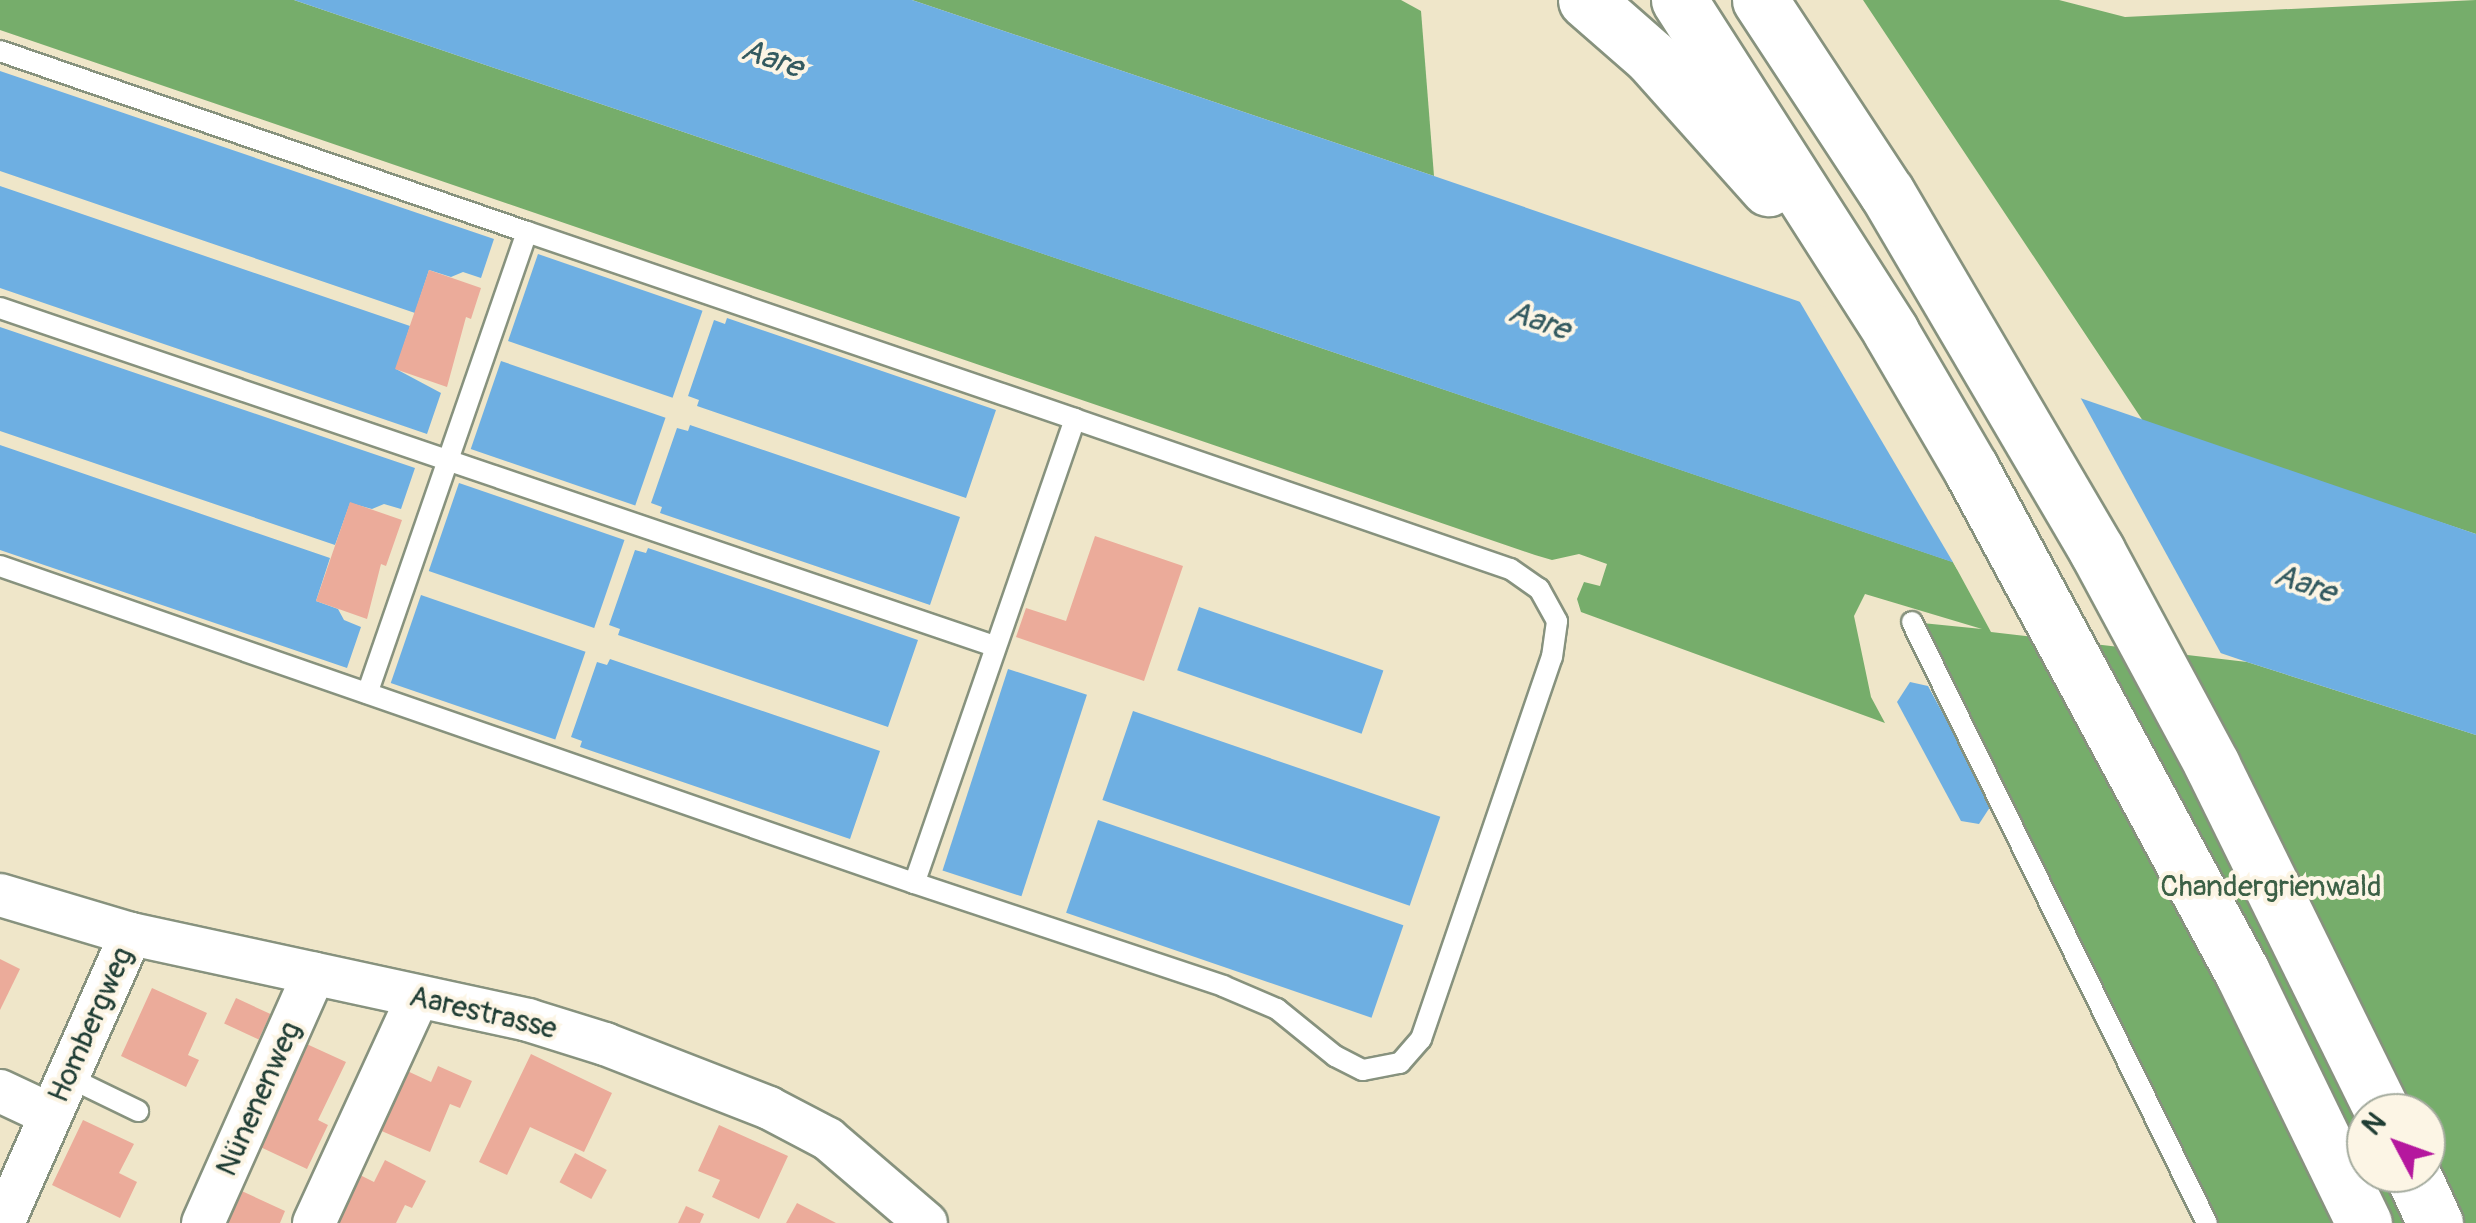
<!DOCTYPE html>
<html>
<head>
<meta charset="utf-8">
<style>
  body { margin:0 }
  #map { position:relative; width:2476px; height:1223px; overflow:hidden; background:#efe6c9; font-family:Pangolin,sans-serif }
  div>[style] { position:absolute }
  .forest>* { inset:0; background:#76ad6b }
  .water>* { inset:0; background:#6eafe2; transform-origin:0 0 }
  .pier>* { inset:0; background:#efe6c9 }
  .building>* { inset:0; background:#ebab9a; transform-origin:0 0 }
  .roads { filter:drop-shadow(2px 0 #87927e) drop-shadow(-2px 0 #87927e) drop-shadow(0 2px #87927e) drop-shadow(0 -2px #87927e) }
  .lane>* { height:20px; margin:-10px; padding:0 10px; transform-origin:10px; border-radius:10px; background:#fff }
  .street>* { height:42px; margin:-21px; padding:0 21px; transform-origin:21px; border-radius:21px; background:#fff }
  .highway>* { height:55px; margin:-27.5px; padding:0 27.5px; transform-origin:27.5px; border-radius:27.5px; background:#fff }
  span { translate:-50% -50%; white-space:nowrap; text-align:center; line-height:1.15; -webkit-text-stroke:8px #fcf5e5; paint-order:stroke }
  .park-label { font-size:30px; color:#3c6046 }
  .street-label { font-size:30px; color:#1f3d34 }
  .water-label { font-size:32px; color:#335a60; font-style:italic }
  .north { position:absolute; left:2346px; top:1093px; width:100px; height:100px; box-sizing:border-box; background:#fcf5e5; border:2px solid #a4ab9e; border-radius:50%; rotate:311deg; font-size:28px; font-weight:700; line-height:40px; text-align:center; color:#1f3d34 }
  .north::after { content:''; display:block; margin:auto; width:35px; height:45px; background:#b5179e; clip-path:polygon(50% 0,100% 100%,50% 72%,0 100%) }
</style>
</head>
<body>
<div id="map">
  <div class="forest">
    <i style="clip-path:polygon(evenodd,0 0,294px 0,1953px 562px,1991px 632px,2247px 662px,2476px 735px,2476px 1223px,2207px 1223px,1912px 622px,1982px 629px,1865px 594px,1854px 616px,1871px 697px,1885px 723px,1581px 612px,1577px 599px,1584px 582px,1600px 586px,1607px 564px,1579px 554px,1552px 560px,1535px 555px,0 30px,0 0,2366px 1113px,2426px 1113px,2426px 1173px,2366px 1173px,2366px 1113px)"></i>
    <i style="clip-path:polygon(912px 0,1401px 0,1421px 11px,1434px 176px)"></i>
    <i style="clip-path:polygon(1863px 0,2059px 0,2125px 17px,2476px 0,2476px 534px,2145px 424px)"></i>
  </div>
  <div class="water">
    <i style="clip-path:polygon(294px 0,912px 0,1434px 176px,2476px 534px,2476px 735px,2247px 662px)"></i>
    <i style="clip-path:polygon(0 71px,494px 239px,481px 278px,463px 272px,451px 277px,429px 270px,415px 313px,0 171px)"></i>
    <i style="clip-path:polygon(0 186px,410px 326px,396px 369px,441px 393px,427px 434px,0 288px)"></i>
    <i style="left:538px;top:254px;width:174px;height:92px;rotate:19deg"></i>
    <i style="clip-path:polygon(727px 318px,996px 410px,966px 498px,697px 406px,699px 400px,688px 396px,714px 320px,725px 324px)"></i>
    <i style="clip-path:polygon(0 327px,415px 468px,401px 509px,384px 504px,372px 509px,350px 503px,335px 545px,0 431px)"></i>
    <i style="left:501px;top:361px;width:174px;height:93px;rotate:19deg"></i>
    <i style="clip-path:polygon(690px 425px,960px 517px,930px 605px,660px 513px,662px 507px,651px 503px,677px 428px,688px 431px)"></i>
    <i style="clip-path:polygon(0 445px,330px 558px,316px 601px,338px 609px,344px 620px,361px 627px,347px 668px,0 550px)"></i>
    <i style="left:459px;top:483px;width:175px;height:93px;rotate:19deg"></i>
    <i style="clip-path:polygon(648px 548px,918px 640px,888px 727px,618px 635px,620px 629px,609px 625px,635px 550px,646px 553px)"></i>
    <i style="left:421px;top:595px;width:174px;height:93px;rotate:19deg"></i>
    <i style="left:1199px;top:607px;width:195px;height:67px;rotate:19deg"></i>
    <i style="clip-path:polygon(610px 659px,880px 751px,850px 839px,580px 747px,582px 741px,571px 737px,597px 662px,607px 665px)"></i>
    <i style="left:1008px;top:669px;width:83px;height:212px;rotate:18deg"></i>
    <i style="clip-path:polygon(1910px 682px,1928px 686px,1992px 804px,1979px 824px,1961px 821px,1897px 702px)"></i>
    <i style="left:1133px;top:711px;width:325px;height:94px;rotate:19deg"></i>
    <i style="left:1098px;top:820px;width:323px;height:98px;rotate:19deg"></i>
  </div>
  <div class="pier">
    <i style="clip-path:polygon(1797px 297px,2079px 395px,2224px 659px,1957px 569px)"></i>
  </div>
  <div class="building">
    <i style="clip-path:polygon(429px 270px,481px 288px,471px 319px,466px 317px,447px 387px,395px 369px)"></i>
    <i style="clip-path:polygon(350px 502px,402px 520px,386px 566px,381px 564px,367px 619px,316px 601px)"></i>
    <i style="clip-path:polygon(1095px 536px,1183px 566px,1144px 681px,1016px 637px,1026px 608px,1066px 621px)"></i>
    <i style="clip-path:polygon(0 959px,20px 969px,0 1010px)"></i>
    <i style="clip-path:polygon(152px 988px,207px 1013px,188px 1055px,199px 1060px,186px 1087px,121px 1056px)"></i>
    <i style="left:236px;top:998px;width:38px;height:28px;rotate:25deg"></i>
    <i style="clip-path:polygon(300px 1041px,346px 1062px,318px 1120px,328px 1125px,307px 1169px,252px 1143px)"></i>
    <i style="clip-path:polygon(531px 1054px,612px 1093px,584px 1152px,530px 1127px,507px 1175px,479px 1162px)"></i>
    <i style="clip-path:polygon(438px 1066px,472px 1081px,460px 1108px,450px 1104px,430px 1152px,377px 1129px,403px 1069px,431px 1082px)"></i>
    <i style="clip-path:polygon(83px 1120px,134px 1144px,119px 1173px,137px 1182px,120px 1218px,52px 1185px)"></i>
    <i style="clip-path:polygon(719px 1125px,788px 1156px,759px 1219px,712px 1197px,720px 1180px,698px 1171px)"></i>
    <i style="left:575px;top:1153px;width:36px;height:33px;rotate:28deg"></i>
    <i style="clip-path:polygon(385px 1160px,426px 1181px,412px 1208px,405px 1205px,396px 1223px,335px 1223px,360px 1175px,374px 1182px)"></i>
    <i style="clip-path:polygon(233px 1187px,285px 1211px,280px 1223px,217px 1223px)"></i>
    <i style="clip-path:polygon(797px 1203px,836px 1223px,786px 1223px)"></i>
    <i style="clip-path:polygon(686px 1206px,704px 1214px,700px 1223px,678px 1223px)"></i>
  </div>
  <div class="roads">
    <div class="lane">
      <i style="left:0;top:51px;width:557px;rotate:18.96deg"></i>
      <i style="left:527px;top:232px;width:488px;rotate:109.1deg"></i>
      <i style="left:527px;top:232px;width:579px;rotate:18.84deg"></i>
      <i style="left:0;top:308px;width:1050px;rotate:18.78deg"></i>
      <i style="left:0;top:566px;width:967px;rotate:19.13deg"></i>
      <i style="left:914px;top:883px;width:326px;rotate:18.4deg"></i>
      <i style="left:1223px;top:986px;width:59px;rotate:23.1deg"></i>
      <i style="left:1277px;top:1009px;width:75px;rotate:39deg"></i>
      <i style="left:1335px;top:1056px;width:31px;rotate:27deg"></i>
      <i style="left:1363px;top:1070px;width:38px;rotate:-11deg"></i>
      <i style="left:1400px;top:1063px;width:32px;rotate:-49deg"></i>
      <i style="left:1421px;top:1039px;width:404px;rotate:-71.1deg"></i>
      <i style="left:1552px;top:657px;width:36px;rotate:-82deg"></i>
      <i style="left:1557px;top:621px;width:37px;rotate:-119deg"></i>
      <i style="left:1539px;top:589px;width:35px;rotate:-145deg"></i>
      <i style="left:1510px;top:569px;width:460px;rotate:-161deg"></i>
      <i style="left:1075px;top:419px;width:491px;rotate:109.1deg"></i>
      <i style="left:1912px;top:622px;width:669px;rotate:63.86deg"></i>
      <i style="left:68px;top:1077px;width:78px;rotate:25.9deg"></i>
    </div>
    <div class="street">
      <i style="left:0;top:895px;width:137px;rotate:16.6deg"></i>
      <i style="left:131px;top:934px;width:406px;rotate:12.2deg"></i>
      <i style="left:528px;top:1020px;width:81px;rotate:17.3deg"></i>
      <i style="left:605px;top:1044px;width:176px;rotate:21.3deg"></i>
      <i style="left:769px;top:1108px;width:67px;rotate:27.7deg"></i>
      <i style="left:828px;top:1139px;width:129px;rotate:40.6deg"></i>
      <i style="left:0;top:1091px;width:56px;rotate:25.2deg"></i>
      <i style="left:3px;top:1223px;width:316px;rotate:-66.1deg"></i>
      <i style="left:203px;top:1223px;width:273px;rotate:-66deg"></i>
      <i style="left:314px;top:1223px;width:249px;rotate:-65.3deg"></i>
    </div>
    <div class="highway">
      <i style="left:1586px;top:0;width:86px;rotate:41.2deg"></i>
      <i style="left:1651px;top:57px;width:176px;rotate:48.2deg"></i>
      <i style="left:1679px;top:0;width:394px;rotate:57.4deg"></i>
      <i style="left:1891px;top:332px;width:159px;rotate:59.7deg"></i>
      <i style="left:1971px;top:469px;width:571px;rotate:61.69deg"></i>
      <i style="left:2242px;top:972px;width:279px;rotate:64.1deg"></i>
      <i style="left:1760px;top:0;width:231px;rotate:56.7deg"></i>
      <i style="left:1887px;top:193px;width:415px;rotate:59.6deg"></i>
      <i style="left:2097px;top:551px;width:243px;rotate:61.7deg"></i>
      <i style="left:2212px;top:765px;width:388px;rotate:63.8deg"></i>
      <i style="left:2412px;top:1173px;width:55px;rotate:65.3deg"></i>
    </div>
  </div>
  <div class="park-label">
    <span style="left:2271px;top:887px">Chandergrienwald</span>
  </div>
  <div class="street-label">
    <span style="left:483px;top:1013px;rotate:13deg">Aarestrasse</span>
    <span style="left:91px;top:1025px;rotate:-66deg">Hombergweg</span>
    <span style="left:259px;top:1099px;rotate:-66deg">Nünenenweg</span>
  </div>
  <div class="water-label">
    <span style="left:772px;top:59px;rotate:19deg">Aare</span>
    <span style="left:1539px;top:321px;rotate:19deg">Aare</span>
    <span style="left:2305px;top:584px;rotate:19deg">Aare</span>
  </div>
  <div class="north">N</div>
</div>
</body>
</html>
